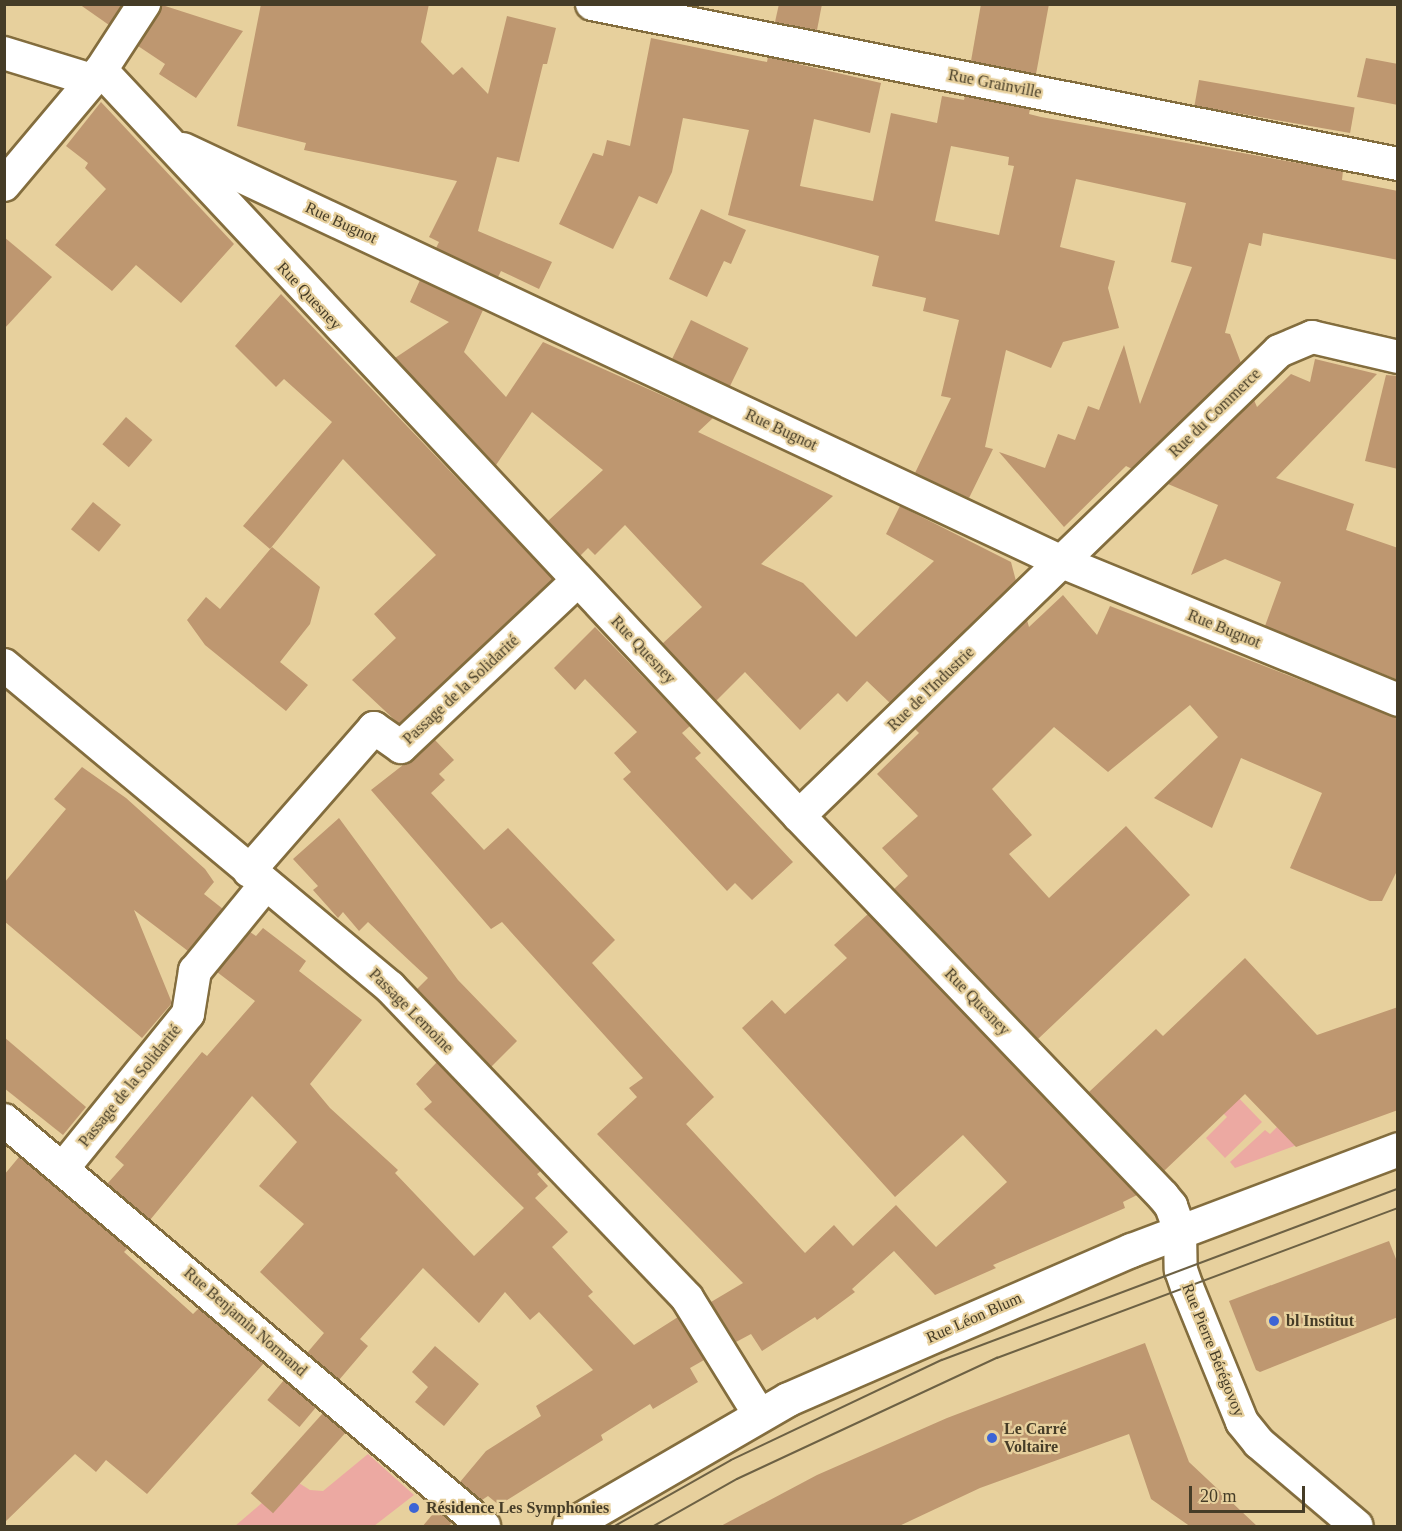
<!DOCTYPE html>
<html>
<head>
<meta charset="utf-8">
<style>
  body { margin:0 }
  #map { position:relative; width:1402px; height:1531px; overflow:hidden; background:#e7d09d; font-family:"Times New Roman",serif }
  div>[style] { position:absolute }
  .green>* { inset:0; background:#eca9a2 }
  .building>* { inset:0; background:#be9770; transform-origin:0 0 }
  .roads { filter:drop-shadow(2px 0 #836d3e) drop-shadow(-2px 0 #836d3e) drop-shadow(0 2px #836d3e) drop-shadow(0 -2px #836d3e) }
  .minor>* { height:32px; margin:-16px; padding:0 16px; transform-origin:16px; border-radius:16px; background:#fff }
  .tertiary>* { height:33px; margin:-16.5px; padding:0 16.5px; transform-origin:16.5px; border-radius:16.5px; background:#fff }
  .tram>* { height:1.5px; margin:-0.75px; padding:0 0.75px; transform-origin:0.75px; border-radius:0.75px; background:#6d6144 }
  .dots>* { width:16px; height:16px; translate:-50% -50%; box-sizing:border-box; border:3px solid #e7d09d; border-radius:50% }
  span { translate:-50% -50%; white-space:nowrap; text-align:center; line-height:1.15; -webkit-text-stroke:4.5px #e7d09d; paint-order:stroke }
  .street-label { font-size:16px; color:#453c27 }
  .poi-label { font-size:16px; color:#453c27; font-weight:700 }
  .left { translate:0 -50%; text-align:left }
  .frame { position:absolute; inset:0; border:6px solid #453c27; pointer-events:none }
  .scale { position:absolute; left:1189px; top:1486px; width:116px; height:27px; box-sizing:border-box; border:3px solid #453c27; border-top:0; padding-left:8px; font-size:18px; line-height:21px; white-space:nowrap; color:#453c27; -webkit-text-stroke:4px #e7d09d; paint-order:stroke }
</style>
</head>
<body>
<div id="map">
  <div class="green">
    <i style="clip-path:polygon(1231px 1090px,1262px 1122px,1225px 1158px,1206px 1138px,1227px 1117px,1214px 1104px)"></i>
    <i style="clip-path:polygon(1277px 1127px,1297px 1145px,1235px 1168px,1230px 1162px,1265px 1130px,1270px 1134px)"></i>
    <i style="clip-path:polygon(368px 1454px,414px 1495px,374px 1526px,235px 1526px,291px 1478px,310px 1490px,323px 1491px)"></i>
  </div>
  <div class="building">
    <i style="clip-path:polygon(79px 4px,122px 4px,109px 25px)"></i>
    <i style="clip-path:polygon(261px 4px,429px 4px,421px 42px,453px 75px,462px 67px,488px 94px,507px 16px,556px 28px,547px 64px,543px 64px,519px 162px,497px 157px,478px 231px,552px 262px,539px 289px,501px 271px,498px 277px,436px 248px,439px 242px,429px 237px,457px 181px,304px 150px,306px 143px,237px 126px)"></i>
    <i style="clip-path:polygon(779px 4px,822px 4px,817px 30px,775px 22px)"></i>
    <i style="clip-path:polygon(981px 4px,1049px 4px,1036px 74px,971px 61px)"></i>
    <i style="clip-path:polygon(162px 5px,243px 31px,196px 98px,159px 74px,165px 64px,138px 46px)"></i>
    <i style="clip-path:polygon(evenodd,651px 38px,767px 62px,768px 57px,881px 83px,870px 133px,814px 119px,800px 186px,873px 201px,891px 113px,937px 123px,942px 96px,964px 100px,965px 96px,1030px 109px,1029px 114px,1041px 117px,1343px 171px,1342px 180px,1398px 191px,1398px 260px,1263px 233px,1261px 246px,1249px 243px,1225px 333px,1230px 334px,1241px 363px,1132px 469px,1126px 466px,1064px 527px,999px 452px,1045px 468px,1058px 434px,1075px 440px,1088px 406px,1099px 410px,1124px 345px,1140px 404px,1192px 267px,1171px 262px,1186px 203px,1076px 179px,1060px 247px,1115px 261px,1108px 288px,1119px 328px,1063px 342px,1051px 368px,1006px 350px,985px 447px,993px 449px,969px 498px,915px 473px,951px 398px,941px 396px,959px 320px,923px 311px,926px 298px,872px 286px,879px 256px,728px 215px,749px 130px,683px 118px,672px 172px,657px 204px,639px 196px,613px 249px,559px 224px,593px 153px,603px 156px,607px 140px,630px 146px,651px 38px,951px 146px,1009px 157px,1008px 165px,1014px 166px,999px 235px,935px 221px,951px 146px)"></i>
    <i style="clip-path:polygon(1366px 58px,1398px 64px,1398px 105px,1357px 97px)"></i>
    <i style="left:1199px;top:80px;width:158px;height:26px;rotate:10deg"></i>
    <i style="clip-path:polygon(101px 102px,234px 244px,181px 303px,136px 265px,112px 291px,55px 245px,106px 189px,85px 168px,88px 163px,66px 146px)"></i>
    <i style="clip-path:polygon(701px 209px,746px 230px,731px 264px,724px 261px,707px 297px,669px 279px)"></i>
    <i style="clip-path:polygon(4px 237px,52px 277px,4px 329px)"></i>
    <i style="clip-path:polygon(420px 280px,483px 310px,464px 352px,506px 397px,543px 342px,713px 418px,698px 432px,833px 496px,761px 564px,803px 583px,856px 637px,934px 561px,886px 534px,900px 506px,1011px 562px,1016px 581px,890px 703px,867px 681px,847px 702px,838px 693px,800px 730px,745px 672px,716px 701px,662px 644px,702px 607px,625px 525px,595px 555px,588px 548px,580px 556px,548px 521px,603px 470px,532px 412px,496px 465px,395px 358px,449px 322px,410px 302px)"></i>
    <i style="clip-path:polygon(281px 294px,553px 579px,399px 724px,352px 680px,396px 638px,374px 614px,436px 555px,343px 459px,270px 549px,243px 526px,332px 422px,284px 379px,276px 387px,235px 346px)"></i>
    <i style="left:691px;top:320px;width:64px;height:43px;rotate:26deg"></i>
    <i style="clip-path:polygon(1315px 359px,1377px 374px,1276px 478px,1354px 504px,1346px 530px,1398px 548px,1398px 680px,1265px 626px,1281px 582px,1225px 559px,1191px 575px,1218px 505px,1168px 484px,1254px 400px,1257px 407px,1291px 374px,1310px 382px)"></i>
    <i style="clip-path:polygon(1386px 375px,1398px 376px,1398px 469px,1365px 461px)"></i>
    <i style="left:126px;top:417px;width:35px;height:36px;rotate:41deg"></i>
    <i style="left:93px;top:502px;width:36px;height:35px;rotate:39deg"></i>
    <i style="clip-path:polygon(272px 547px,320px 587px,310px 624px,280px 662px,308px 685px,286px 711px,205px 645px,187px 620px,206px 597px,220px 609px)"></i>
    <i style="clip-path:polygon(1063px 595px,1097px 635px,1110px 606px,1398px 718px,1398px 869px,1382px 901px,1370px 901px,1290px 868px,1322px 793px,1241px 758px,1212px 828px,1154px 798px,1218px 737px,1190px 705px,1108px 772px,1054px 727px,992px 789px,1032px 835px,1009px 854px,1049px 898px,1126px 826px,1190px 895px,1038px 1039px,894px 889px,908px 876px,882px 848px,918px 816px,877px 774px,919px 733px,915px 729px,1027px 620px,1029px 627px)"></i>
    <i style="clip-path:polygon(595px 627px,690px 726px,682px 733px,701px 753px,695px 758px,793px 862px,752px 900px,735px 883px,727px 891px,623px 779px,631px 772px,614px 753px,637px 732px,585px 679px,575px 690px,554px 668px)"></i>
    <i style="clip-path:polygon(435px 740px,454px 760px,439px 774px,445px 780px,431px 793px,484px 850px,508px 828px,615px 940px,592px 963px,714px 1097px,686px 1124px,805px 1253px,834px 1225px,853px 1246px,896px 1205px,936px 1247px,1007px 1182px,963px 1135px,895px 1197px,742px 1028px,772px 1000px,785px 1014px,847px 958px,834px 945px,868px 914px,1137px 1195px,1123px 1202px,1125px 1208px,993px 1265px,996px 1268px,935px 1295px,894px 1251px,852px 1289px,855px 1292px,817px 1320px,815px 1317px,762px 1351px,751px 1334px,736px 1342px,711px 1302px,743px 1283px,597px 1134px,637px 1097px,629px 1088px,643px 1078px,502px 922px,491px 929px,371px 790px)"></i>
    <i style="clip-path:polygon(82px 767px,126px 798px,205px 869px,214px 882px,204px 894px,223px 909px,188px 951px,134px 910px,172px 1003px,142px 1038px,4px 921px,4px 883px,66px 809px,54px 799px)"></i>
    <i style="clip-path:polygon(339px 818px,458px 980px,517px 1041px,491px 1067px,417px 989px,428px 978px,368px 922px,359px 931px,343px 912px,338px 918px,313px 890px,318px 886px,293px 859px)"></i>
    <i style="clip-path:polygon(263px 928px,306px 961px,299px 971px,362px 1020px,310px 1084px,330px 1108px,398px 1170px,395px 1173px,474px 1256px,524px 1208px,424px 1109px,432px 1102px,416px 1084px,437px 1062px,541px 1171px,537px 1174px,548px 1186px,535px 1198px,568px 1232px,552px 1247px,593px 1292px,588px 1296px,634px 1345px,678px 1317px,704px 1360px,690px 1368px,698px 1382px,653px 1409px,650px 1404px,601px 1435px,603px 1440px,499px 1505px,488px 1496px,482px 1500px,460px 1482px,486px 1451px,541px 1416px,536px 1406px,593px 1370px,539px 1312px,530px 1320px,505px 1292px,479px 1323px,423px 1268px,360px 1339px,368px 1346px,339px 1380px,307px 1353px,324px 1333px,260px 1272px,304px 1224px,259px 1186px,297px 1142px,252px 1096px,150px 1220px,107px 1184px,124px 1165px,115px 1157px,202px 1052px,207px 1056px,255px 1001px,217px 972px,250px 932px,256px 936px)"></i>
    <i style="clip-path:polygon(1245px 958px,1317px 1035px,1398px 1007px,1398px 1110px,1296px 1147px,1245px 1094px,1164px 1171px,1089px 1092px,1156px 1029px,1163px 1036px)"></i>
    <i style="clip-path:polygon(4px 1037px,86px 1107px,63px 1135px,4px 1088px)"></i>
    <i style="clip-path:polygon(19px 1157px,128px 1248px,124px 1252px,193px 1314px,199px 1308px,264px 1363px,147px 1494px,106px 1460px,96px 1472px,75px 1454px,4px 1523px,4px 1175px)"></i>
    <i style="clip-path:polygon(1389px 1241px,1398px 1264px,1398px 1317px,1260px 1372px,1256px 1370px,1229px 1301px)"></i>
    <i style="clip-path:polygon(1145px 1343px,1189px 1462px,1258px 1527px,1191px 1527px,1151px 1499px,1129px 1434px,980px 1488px,897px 1527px,719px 1527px,817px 1475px,947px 1418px)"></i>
    <i style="clip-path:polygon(435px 1346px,479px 1384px,444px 1426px,415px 1402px,428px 1387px,412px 1372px)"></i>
    <i style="left:284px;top:1380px;width:42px;height:26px;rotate:40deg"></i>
    <i style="left:323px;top:1413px;width:30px;height:108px;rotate:42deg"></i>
    <i style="clip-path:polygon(437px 1509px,452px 1523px,447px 1527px,422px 1527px)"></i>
  </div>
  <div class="roads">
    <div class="minor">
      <i style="left:592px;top:4px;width:822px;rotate:11.23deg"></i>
      <i style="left:4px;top:53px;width:92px;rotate:17.1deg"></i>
      <i style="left:101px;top:70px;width:1022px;rotate:46.9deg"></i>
      <i style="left:799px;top:816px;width:526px;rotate:46.23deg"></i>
      <i style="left:1163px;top:1196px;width:13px;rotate:51deg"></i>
      <i style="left:1171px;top:1206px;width:27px;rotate:70deg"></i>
      <i style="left:1180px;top:1231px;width:39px;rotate:89deg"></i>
      <i style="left:1181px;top:1270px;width:18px;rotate:71deg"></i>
      <i style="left:1187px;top:1287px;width:146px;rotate:67.8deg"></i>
      <i style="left:1242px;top:1422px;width:27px;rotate:51deg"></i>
      <i style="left:1259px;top:1443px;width:128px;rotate:40.3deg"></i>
      <i style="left:183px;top:149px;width:971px;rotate:25.17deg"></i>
      <i style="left:1062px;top:562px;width:363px;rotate:22.3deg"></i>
      <i style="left:4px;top:185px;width:150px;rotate:-49.9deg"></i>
      <i style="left:101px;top:70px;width:79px;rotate:-56.9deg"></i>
      <i style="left:4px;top:665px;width:503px;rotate:39.83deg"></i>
      <i style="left:390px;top:987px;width:430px;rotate:46.3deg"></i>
      <i style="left:687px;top:1298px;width:137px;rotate:58.2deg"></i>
      <i style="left:799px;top:816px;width:668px;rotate:-44.09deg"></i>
      <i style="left:1279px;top:351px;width:36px;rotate:-23deg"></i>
      <i style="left:1312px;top:337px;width:88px;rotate:13.1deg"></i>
      <i style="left:249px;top:871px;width:190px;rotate:-48.8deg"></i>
      <i style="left:374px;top:728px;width:33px;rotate:35deg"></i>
      <i style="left:401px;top:747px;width:243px;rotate:-43.3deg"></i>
      <i style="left:4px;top:1120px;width:629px;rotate:40.23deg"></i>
      <i style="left:64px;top:1167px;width:197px;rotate:-51deg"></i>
      <i style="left:188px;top:1014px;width:44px;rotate:-80.8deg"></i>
      <i style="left:195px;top:971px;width:112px;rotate:-50.8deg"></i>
    </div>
    <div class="tertiary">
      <i style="left:569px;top:1526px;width:253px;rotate:-30.1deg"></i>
      <i style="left:788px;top:1399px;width:374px;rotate:-23.5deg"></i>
      <i style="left:1131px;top:1250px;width:285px;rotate:-20.7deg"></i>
    </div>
  </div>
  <div class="tram">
    <i style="left:615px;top:1526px;width:133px;rotate:-29.6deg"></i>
    <i style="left:731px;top:1460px;width:233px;rotate:-25.4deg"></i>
    <i style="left:942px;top:1360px;width:487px;rotate:-20.6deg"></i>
    <i style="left:654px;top:1526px;width:95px;rotate:-29.5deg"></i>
    <i style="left:737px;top:1479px;width:287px;rotate:-25deg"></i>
    <i style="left:997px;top:1358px;width:428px;rotate:-20.5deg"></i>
  </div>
  <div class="dots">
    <i style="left:1274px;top:1321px;background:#3c64d5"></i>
    <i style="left:992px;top:1438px;background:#3c64d5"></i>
    <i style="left:414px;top:1508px;background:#3c64d5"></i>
  </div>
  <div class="street-label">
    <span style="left:995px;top:84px;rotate:11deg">Rue Grainville</span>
    <span style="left:341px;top:223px;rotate:25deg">Rue Bugnot</span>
    <span style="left:309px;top:296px;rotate:47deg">Rue Quesney</span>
    <span style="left:1215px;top:413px;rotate:-44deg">Rue du Commerce</span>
    <span style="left:781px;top:430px;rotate:25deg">Rue Bugnot</span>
    <span style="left:1224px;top:629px;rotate:22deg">Rue Bugnot</span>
    <span style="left:643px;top:650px;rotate:47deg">Rue Quesney</span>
    <span style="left:931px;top:689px;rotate:-44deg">Rue de l'Industrie</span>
    <span style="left:461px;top:690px;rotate:-43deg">Passage de la Solidarité</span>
    <span style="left:977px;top:1002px;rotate:46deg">Rue Quesney</span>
    <span style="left:411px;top:1011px;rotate:45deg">Passage Lemoine</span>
    <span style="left:130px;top:1086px;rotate:-51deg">Passage de la Solidarité</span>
    <span style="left:974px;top:1318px;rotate:-24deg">Rue Léon Blum</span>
    <span style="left:245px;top:1322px;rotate:41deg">Rue Benjamin Normand</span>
    <span style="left:1213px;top:1350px;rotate:68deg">Rue Pierre Bérégovoy</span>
  </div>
  <div class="poi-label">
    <span class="left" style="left:1286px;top:1321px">bl Institut</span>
    <span class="left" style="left:1004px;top:1438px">Le Carré<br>Voltaire</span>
    <span class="left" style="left:426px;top:1508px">Résidence Les Symphonies</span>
  </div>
  <div class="frame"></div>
  <div class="scale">20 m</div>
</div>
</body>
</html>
